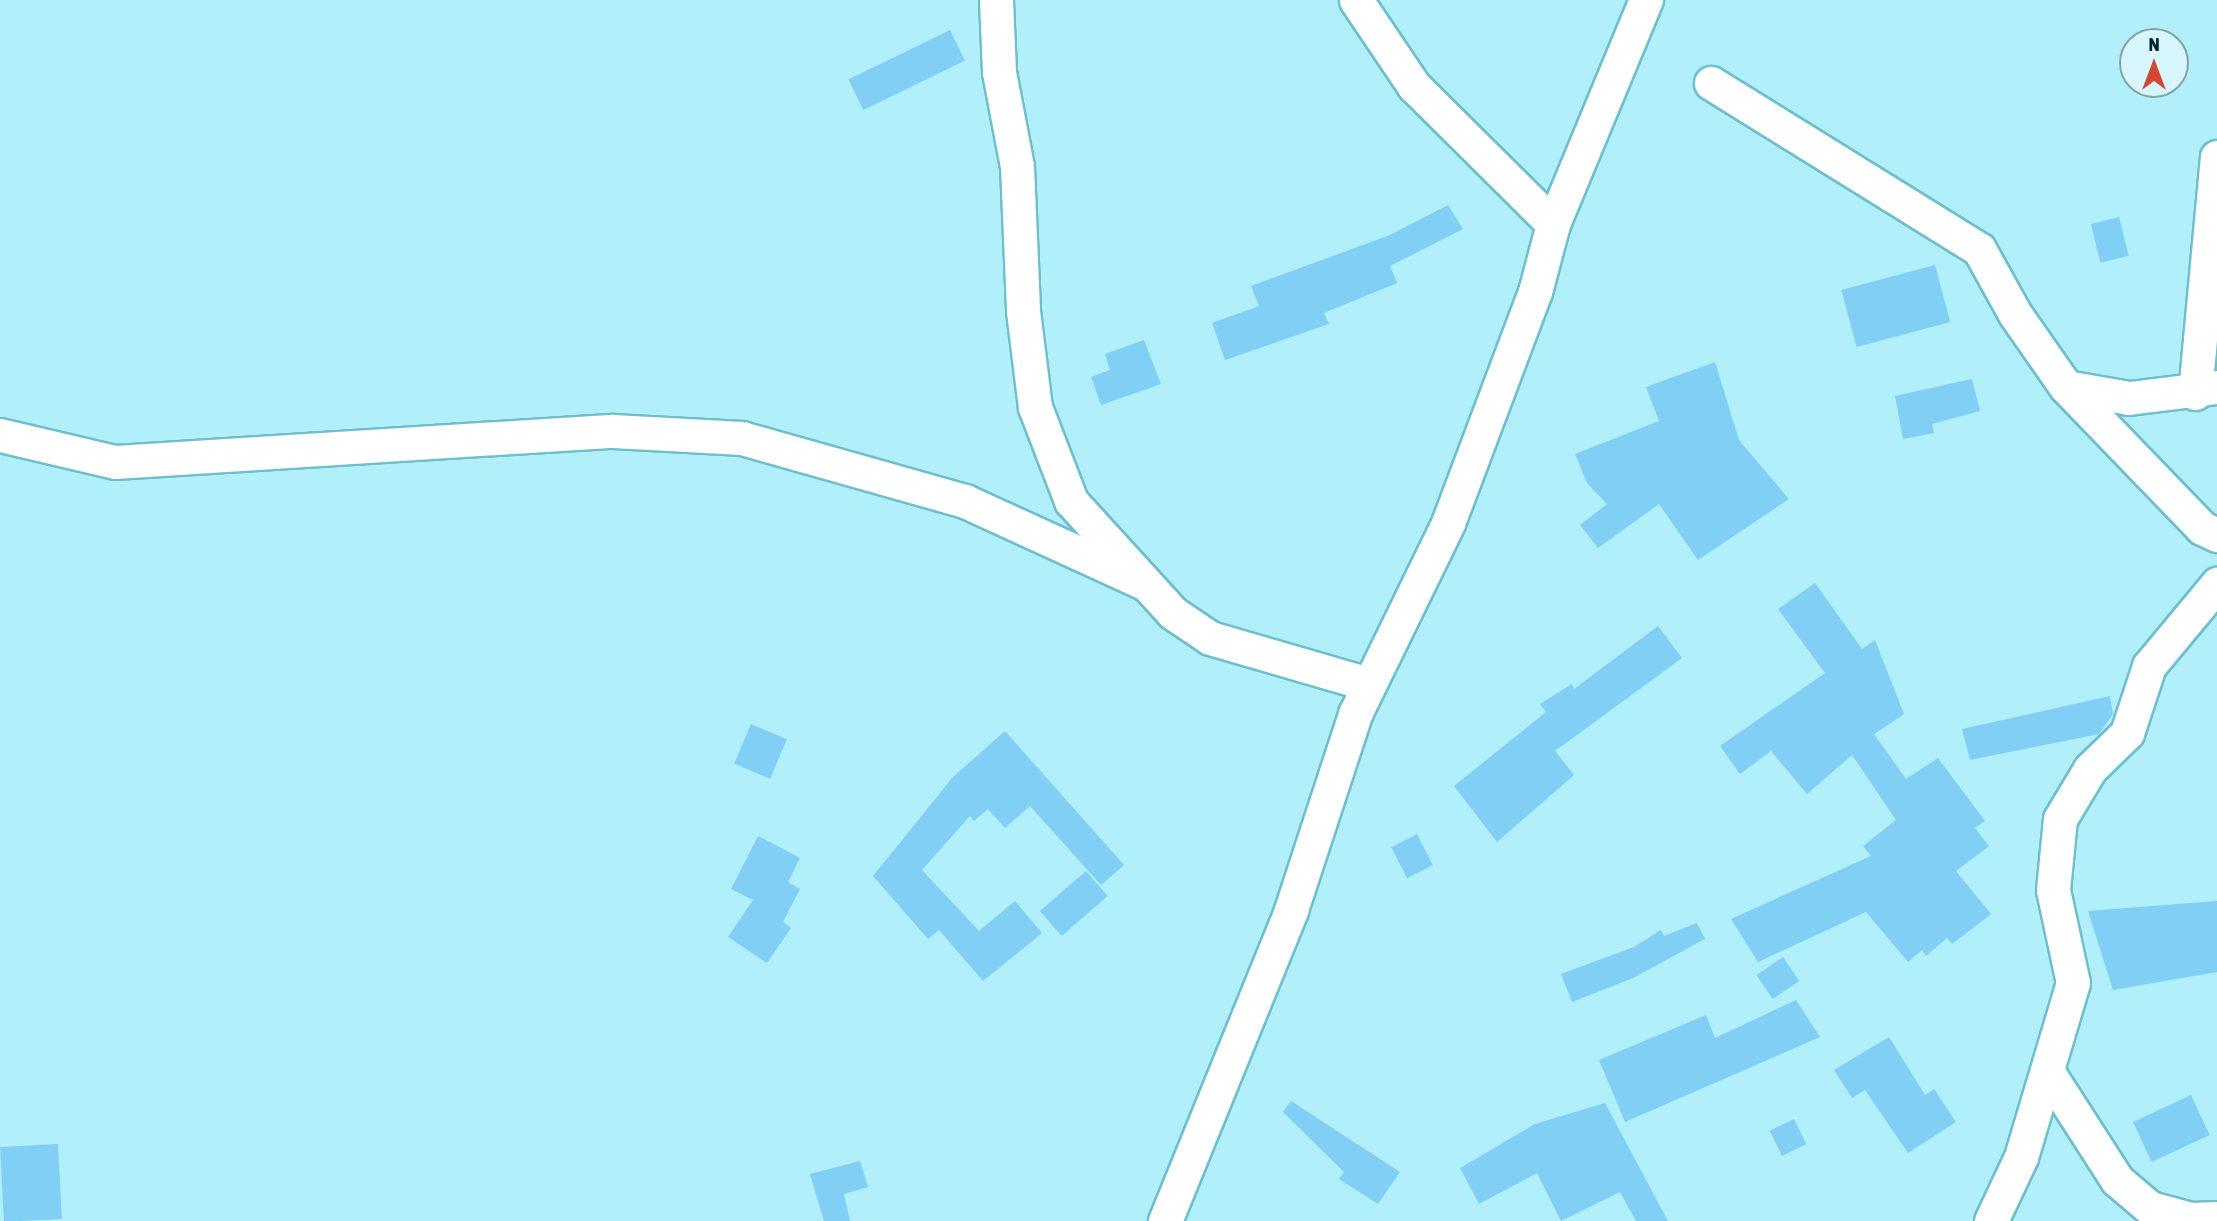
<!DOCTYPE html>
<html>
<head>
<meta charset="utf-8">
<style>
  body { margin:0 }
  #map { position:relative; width:2217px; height:1221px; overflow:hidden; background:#b1effb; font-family:"Asap Condensed",sans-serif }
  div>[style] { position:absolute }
  .building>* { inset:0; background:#81cff4; transform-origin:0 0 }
  .roads { filter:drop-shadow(2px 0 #6ebecc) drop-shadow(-2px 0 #6ebecc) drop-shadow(0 2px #6ebecc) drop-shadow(0 -2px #6ebecc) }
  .minor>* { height:33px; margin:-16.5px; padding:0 16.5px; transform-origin:16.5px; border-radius:16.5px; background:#fff }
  span { translate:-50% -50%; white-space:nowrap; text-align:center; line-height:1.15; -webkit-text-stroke:5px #d8f7fc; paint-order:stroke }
  .north { position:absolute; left:2119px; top:28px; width:70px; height:70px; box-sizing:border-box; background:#d8f7fc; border:2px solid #82a3a8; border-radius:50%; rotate:0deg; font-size:19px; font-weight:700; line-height:28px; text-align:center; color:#02252b }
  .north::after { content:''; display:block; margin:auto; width:24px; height:32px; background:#d44736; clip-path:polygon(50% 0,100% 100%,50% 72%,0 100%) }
</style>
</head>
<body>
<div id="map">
  <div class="building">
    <i style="left:950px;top:30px;width:34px;height:113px;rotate:64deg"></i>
    <i style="clip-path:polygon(1448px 205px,1463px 229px,1390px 266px,1397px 283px,1324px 313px,1329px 324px,1225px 360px,1212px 323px,1259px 306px,1251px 286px,1390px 235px)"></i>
    <i style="left:2119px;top:217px;width:40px;height:29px;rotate:76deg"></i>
    <i style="left:1935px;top:265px;width:59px;height:97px;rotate:75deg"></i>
    <i style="clip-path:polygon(1144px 340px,1161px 384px,1101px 405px,1091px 377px,1110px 370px,1105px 354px)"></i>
    <i style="clip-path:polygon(1715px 362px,1739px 440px,1789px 499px,1698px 560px,1659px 504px,1598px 548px,1580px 525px,1607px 504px,1587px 483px,1575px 454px,1659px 421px,1646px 387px)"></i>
    <i style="clip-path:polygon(1972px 379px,1980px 411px,1932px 424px,1934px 433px,1903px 439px,1895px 396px)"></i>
    <i style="clip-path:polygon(1815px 583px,1862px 649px,1875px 640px,1904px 714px,1874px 734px,1906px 779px,1938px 758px,1985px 821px,1975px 828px,1989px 846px,1956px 871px,1991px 914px,1952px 944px,1947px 938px,1926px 956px,1922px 950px,1908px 962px,1866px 912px,1758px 962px,1731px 919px,1871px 856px,1863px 846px,1896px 820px,1852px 755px,1807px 794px,1771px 751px,1740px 774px,1720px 746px,1825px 673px,1778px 609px)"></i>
    <i style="clip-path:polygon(1658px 626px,1682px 658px,1555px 751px,1574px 775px,1497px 842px,1454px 786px,1546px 712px,1540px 704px,1572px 684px,1574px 689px)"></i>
    <i style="clip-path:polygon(2110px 696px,2113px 714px,2099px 734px,1970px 760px,1962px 729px)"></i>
    <i style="left:751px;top:724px;width:39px;height:43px;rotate:23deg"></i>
    <i style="clip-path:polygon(1005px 731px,1124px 865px,1101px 885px,1030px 806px,1005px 828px,988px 809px,974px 821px,970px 816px,922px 870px,979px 931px,1015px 901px,1042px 933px,983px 981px,939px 930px,928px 939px,873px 876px,953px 777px)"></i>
    <i style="left:1417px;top:834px;width:35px;height:29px;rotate:63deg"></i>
    <i style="clip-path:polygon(758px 836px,800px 858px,788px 882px,800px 889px,783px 922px,791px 928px,767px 963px,728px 937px,753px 900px,731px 889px)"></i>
    <i style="left:1086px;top:871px;width:33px;height:61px;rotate:49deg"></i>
    <i style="clip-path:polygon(2217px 901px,2217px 972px,2113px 990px,2088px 911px)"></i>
    <i style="clip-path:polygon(1697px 923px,1705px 939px,1633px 978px,1572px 1002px,1561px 974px,1634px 947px,1661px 930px,1664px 936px)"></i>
    <i style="left:1783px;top:957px;width:29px;height:32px;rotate:56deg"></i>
    <i style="clip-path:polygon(1796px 1000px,1820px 1037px,1625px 1122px,1599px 1060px,1706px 1015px,1715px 1038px)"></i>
    <i style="clip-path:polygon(1889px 1037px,1925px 1095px,1934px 1089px,1956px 1122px,1908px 1153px,1865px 1090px,1852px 1098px,1834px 1070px)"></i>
    <i style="left:2191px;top:1095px;width:44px;height:64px;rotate:65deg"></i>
    <i style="clip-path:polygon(1291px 1101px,1400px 1172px,1378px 1204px,1339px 1179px,1344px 1172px,1283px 1112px)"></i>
    <i style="clip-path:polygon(1605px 1103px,1668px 1221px,1636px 1221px,1620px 1192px,1561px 1221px,1537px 1173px,1479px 1204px,1460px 1168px,1535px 1124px)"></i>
    <i style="left:1794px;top:1119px;width:28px;height:27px;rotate:64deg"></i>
    <i style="left:58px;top:1144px;width:75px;height:58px;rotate:87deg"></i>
    <i style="clip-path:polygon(860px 1161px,868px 1187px,844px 1194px,850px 1221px,824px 1221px,810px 1174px)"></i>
  </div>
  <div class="roads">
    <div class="minor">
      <i style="left:996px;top:0;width:72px;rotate:87.6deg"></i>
      <i style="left:999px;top:72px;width:96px;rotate:79.2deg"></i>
      <i style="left:1017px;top:166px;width:145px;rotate:87.6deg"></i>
      <i style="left:1023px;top:311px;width:97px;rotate:82.9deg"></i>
      <i style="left:1035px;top:407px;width:101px;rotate:69deg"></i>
      <i style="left:1071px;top:501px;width:151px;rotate:47.7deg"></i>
      <i style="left:1173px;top:613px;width:45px;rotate:34deg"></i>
      <i style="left:1210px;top:638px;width:165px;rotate:16.2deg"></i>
      <i style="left:1356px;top:0;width:104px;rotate:56deg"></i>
      <i style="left:1414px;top:86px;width:196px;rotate:44.8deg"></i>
      <i style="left:1711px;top:83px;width:315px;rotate:31.8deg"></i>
      <i style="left:1979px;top:249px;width:74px;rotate:61deg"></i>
      <i style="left:2015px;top:314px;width:89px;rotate:55.1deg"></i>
      <i style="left:2066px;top:387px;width:64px;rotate:9.9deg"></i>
      <i style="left:2129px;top:398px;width:89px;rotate:-7.1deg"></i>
      <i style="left:2066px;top:387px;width:196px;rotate:46deg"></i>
      <i style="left:2202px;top:528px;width:17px;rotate:25deg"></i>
      <i style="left:2195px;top:393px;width:237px;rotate:-84.7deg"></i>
      <i style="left:0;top:435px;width:118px;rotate:13.2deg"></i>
      <i style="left:115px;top:462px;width:499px;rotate:-3.6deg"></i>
      <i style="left:613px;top:431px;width:129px;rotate:3.1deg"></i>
      <i style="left:742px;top:438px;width:232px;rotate:15.8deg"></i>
      <i style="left:965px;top:501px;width:197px;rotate:24.6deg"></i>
      <i style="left:2049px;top:1074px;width:126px;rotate:57.3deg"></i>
      <i style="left:2117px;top:1180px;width:43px;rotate:40.3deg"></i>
      <i style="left:2150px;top:1208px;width:42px;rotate:15deg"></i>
      <i style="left:2191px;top:1219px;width:26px;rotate:-2deg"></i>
      <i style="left:1165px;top:1221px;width:336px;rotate:-67.9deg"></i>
      <i style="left:1291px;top:910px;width:206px;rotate:-71.9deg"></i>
      <i style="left:1355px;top:714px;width:212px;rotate:-64deg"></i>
      <i style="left:1448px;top:523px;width:247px;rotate:-69.4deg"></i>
      <i style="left:1535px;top:292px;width:70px;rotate:-75.2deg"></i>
      <i style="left:1553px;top:224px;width:243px;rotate:-67.5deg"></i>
      <i style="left:1991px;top:1221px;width:71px;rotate:-64.9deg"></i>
      <i style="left:2021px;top:1157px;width:182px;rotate:-73.4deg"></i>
      <i style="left:2073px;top:983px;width:95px;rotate:-102.1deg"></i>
      <i style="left:2053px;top:890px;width:71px;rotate:-84.4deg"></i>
      <i style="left:2060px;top:819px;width:58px;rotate:-59deg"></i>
      <i style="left:2090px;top:769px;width:52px;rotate:-44.2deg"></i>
      <i style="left:2127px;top:733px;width:71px;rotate:-71.8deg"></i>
      <i style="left:2149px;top:666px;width:107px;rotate:-50.3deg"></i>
    </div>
  </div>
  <div class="north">N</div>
</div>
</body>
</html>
